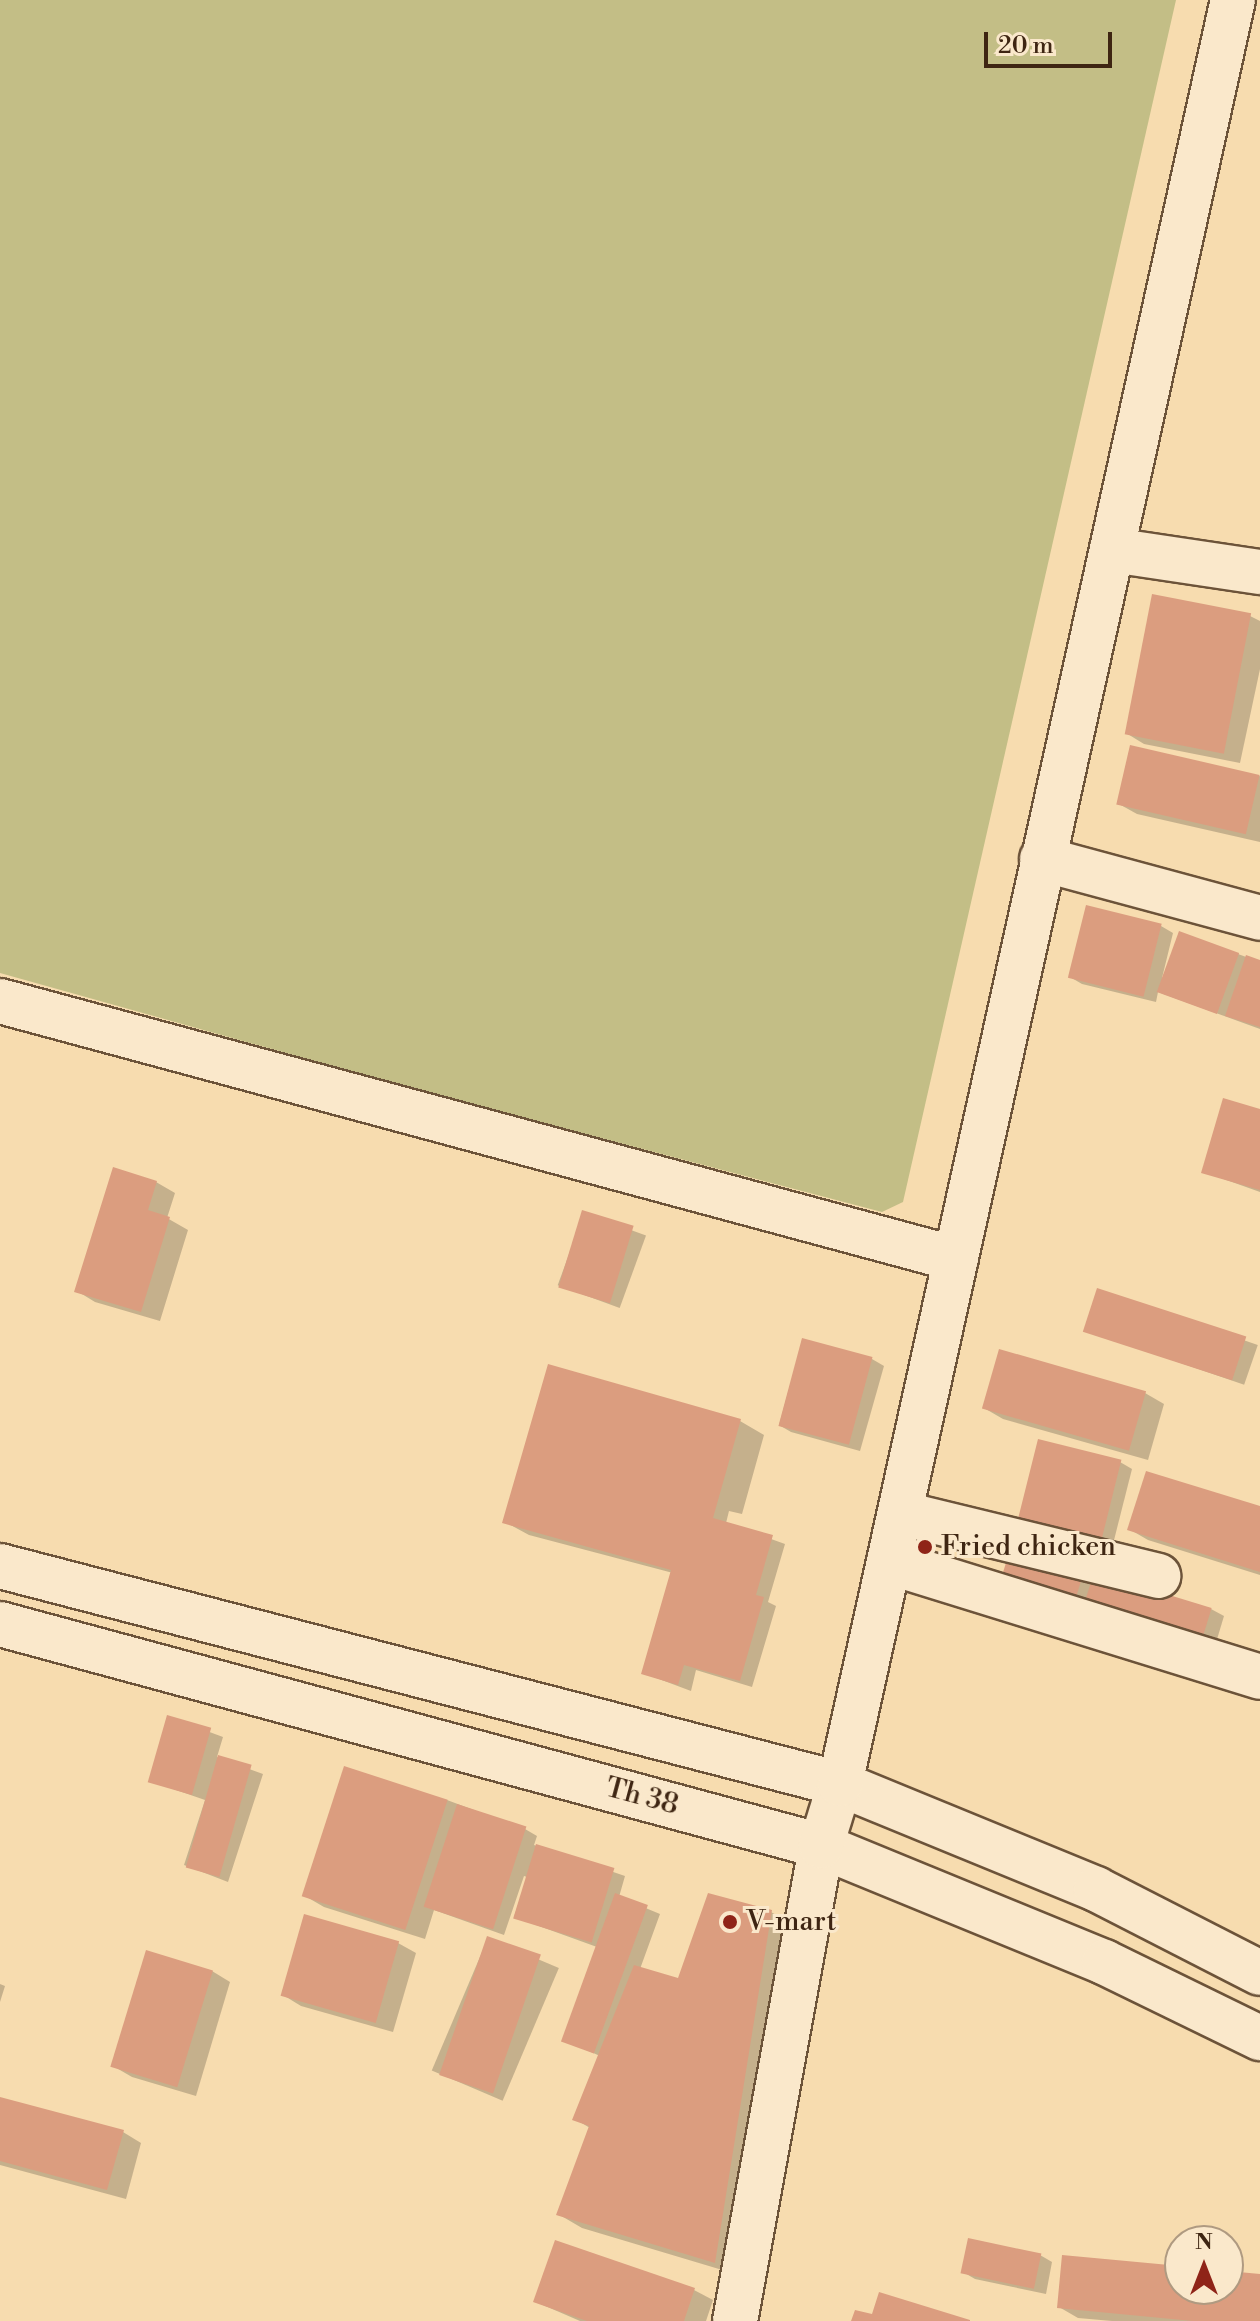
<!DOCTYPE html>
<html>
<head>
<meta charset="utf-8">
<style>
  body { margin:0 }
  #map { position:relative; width:1260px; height:2321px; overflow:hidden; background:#f7dcaf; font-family:"Libre Bodoni",serif }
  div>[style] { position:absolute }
  .green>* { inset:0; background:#c3be86 }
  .shadow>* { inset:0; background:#0003; transform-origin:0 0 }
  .building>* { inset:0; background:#db9d7f; transform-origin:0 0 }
  .roads { filter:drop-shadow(2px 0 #6c5339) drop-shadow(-2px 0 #6c5339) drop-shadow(0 2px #6c5339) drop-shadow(0 -2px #6c5339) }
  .minor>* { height:44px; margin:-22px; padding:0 22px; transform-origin:22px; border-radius:22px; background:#fae8cb }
  .dots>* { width:22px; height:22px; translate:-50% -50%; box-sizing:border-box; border:4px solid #fae8cb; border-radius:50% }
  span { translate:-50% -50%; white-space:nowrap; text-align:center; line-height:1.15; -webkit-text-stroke:6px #fae8cb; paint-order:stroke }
  .poi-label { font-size:28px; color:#3e2512 }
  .left { translate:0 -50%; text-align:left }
  .street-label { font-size:28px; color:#3e2512 }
  .north { position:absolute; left:1164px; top:2225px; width:80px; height:80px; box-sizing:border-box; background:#fae8cb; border:2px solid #af9a81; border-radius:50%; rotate:0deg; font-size:22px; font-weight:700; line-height:32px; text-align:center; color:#3e2512 }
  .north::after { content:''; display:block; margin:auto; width:28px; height:36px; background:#8f2418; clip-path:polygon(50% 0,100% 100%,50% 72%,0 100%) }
  .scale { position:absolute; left:984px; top:32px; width:128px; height:36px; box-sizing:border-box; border:4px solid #3e2512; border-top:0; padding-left:10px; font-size:24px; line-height:28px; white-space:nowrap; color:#3e2512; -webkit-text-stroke:6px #fae8cb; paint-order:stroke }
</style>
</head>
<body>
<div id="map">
  <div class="green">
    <i style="clip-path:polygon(0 0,1176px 0,903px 1202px,882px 1212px,411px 1088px,0 973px)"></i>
  </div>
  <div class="shadow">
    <i style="clip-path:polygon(1250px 616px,1260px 621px,1260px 669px,1240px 763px,1144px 744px,1126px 733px)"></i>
    <i style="clip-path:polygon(1260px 776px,1260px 842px,1137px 814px,1119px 804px)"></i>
    <i style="clip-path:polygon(1161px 926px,1173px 933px,1162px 978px,1238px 954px,1260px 962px,1260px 1029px,1158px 992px,1156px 1002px,1082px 984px,1070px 977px)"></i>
    <i style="clip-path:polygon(1260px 1111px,1260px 1192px,1204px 1172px)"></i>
    <i style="clip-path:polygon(156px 1182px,175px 1193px,167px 1218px,188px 1230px,160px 1321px,95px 1302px,77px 1291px)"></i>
    <i style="left:584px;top:1213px;width:66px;height:77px;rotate:20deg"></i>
    <i style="left:1098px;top:1290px;width:169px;height:42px;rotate:19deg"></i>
    <i style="clip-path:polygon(803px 1340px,872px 1359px,884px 1366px,860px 1451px,791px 1432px,779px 1425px)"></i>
    <i style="clip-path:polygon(1145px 1393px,1164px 1404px,1148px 1460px,1003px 1419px,984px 1408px)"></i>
    <i style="clip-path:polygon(740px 1421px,764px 1435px,742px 1514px,729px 1511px,726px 1523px,785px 1544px,768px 1602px,776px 1606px,752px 1687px,696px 1670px,691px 1691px,643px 1673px,673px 1573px,529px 1535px,505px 1522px)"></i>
    <i style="clip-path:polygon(1120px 1462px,1132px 1469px,1111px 1552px,1031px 1532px)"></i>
    <i style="clip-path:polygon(1260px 1508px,1260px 1575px,1148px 1540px,1129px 1529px)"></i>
    <i style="clip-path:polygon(1010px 1555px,1211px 1609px,1224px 1616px,1215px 1646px,1088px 1605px)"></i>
    <i style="clip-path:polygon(169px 1717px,223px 1737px,217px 1757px,263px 1774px,228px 1882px,184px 1865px,205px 1800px,150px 1781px)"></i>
    <i style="clip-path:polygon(447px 1800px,525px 1829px,537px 1836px,534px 1845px,625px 1876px,619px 1897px,660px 1914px,640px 1969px,679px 1980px,771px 1912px,795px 1926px,739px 2275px,582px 2228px,558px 2214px,590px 2128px,575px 2119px,600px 2056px,564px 2040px,597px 1947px,514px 1917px,527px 1877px,524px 1876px,504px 1935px,434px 1910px,425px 1939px,324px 1907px,305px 1896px)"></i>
    <i style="left:488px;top:1938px;width:77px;height:144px;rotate:23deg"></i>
    <i style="clip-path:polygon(398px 1943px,416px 1953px,393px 2032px,301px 2006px,283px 1995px)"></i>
    <i style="clip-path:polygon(212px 1971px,230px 1982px,196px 2096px,132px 2077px,113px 2066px)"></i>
    <i style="clip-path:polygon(0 1984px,5px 1986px,0 2002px)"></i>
    <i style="clip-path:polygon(0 2099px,123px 2132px,141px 2143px,126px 2199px,0 2165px)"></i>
    <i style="clip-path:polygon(1040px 2255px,1052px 2262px,1046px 2294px,975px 2279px,963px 2272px)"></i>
    <i style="clip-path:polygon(1180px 2268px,1180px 2289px,1228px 2289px,1228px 2273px,1260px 2276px,1260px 2321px,1112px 2321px,1078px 2318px,1059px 2307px)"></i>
    <i style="clip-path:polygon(694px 2290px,713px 2300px,706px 2321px,580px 2321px,536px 2302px)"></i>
  </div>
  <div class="building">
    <i style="left:1152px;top:594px;width:101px;height:143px;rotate:11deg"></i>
    <i style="left:1130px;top:745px;width:133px;height:61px;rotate:13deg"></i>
    <i style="left:1086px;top:905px;width:78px;height:75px;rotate:14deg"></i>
    <i style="left:1179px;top:931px;width:64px;height:65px;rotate:20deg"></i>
    <i style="clip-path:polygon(1246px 955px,1260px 960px,1260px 1027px,1225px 1016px)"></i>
    <i style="clip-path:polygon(1223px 1098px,1260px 1109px,1260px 1190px,1201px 1173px)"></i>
    <i style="clip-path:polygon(113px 1167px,157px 1181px,148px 1210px,170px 1217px,141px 1312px,74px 1292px)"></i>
    <i style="left:582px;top:1210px;width:54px;height:81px;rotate:17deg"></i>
    <i style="left:1097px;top:1288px;width:157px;height:46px;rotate:18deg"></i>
    <i style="left:802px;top:1338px;width:73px;height:91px;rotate:15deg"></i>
    <i style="left:999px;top:1349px;width:153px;height:62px;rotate:16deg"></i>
    <i style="clip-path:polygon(548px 1364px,741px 1419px,713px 1518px,773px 1535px,756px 1595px,764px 1597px,740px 1681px,684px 1665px,678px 1685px,641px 1674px,671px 1570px,502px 1523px)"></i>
    <i style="left:1038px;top:1439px;width:86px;height:89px;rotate:14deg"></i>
    <i style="clip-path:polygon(1146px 1471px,1260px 1506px,1260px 1572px,1127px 1530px)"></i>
    <i style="left:1009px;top:1553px;width:77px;height:26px;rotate:17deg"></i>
    <i style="left:1094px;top:1572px;width:123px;height:34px;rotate:17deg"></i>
    <i style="left:167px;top:1715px;width:46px;height:70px;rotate:16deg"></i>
    <i style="left:218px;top:1755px;width:35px;height:117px;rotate:16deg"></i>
    <i style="left:344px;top:1766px;width:109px;height:137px;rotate:18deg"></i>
    <i style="left:457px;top:1804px;width:73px;height:108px;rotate:18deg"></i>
    <i style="left:536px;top:1844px;width:82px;height:78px;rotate:17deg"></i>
    <i style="left:615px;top:1893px;width:35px;height:158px;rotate:20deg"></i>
    <i style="clip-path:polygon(708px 1893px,772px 1910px,715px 2263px,556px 2215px,589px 2126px,572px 2120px,634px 1965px,678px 1978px)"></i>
    <i style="left:304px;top:1914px;width:99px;height:85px;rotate:16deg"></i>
    <i style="left:487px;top:1936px;width:57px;height:147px;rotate:19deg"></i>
    <i style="left:146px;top:1950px;width:70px;height:122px;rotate:17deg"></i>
    <i style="clip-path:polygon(0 2097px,124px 2130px,107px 2190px,0 2161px)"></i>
    <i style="left:968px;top:2238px;width:75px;height:36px;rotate:12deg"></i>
    <i style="clip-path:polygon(555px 2240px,695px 2288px,684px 2321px,587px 2321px,533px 2302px)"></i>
    <i style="clip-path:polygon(1062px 2255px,1180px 2266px,1180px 2289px,1228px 2289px,1228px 2271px,1260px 2274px,1260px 2321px,1193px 2321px,1057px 2308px)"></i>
    <i style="clip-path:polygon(879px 2292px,970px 2320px,970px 2321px,851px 2321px,855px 2310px,872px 2314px)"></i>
  </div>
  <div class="roads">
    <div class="minor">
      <i style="left:1112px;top:550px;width:150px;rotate:8.5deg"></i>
      <i style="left:1042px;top:859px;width:226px;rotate:15.1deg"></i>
      <i style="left:0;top:1001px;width:990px;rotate:15.1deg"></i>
      <i style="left:900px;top:1513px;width:266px;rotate:13.7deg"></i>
      <i style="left:889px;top:1562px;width:388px;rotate:17.2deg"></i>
      <i style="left:0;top:1566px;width:868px;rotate:14.55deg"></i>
      <i style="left:840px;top:1784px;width:277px;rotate:22.3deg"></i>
      <i style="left:1096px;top:1889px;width:184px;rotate:27.1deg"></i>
      <i style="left:0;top:1624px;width:850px;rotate:15.13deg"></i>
      <i style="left:821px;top:1846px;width:306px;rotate:22.3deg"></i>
      <i style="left:1104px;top:1962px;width:174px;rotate:26deg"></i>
      <i style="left:735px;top:2321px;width:483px;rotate:-79.7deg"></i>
      <i style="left:821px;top:1846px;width:65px;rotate:-73deg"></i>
      <i style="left:840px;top:1784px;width:1827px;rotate:-77.58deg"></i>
    </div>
  </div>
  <div class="dots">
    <i style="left:925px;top:1547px;background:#8f2418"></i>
    <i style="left:730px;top:1922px;background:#8f2418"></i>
  </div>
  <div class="poi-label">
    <span class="left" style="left:941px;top:1547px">Fried chicken</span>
    <span class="left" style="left:746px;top:1922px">V-mart</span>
  </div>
  <div class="street-label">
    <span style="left:642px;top:1797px;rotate:15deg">Th 38</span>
  </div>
  <div class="north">N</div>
  <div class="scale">20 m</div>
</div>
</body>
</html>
